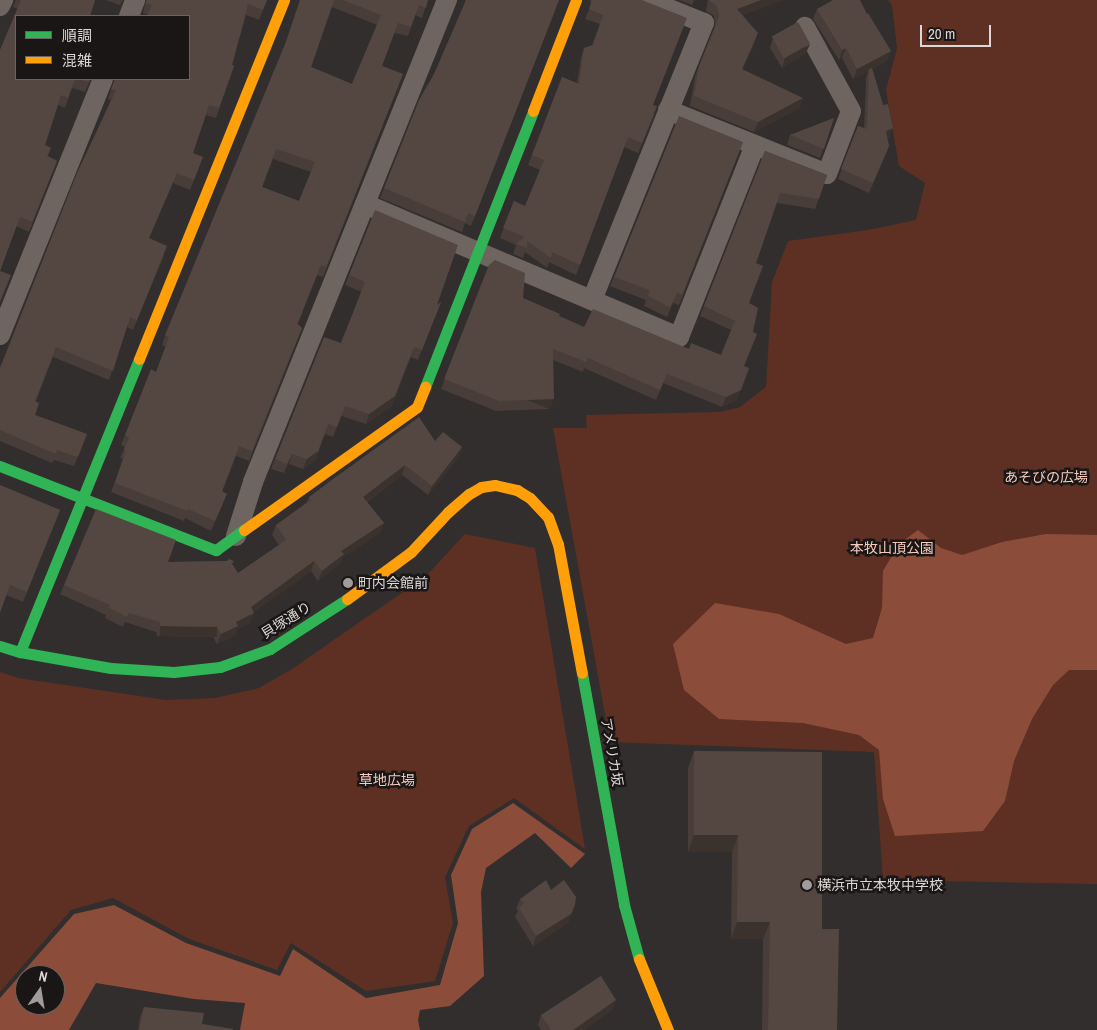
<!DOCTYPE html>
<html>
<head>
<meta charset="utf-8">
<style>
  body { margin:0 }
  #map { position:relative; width:1097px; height:1030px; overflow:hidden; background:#312e2d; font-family:"Archivo Narrow","Noto Sans JP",sans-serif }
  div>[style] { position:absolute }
  .green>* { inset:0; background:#5e3023 }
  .forest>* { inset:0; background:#8c4c3a }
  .street>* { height:20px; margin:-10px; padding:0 10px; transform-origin:10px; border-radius:10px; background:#6e6460 }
  .fast>* { height:11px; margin:-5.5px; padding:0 5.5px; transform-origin:5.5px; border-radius:5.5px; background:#30b455 }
  .slow>* { height:11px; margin:-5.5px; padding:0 5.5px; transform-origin:5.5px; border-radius:5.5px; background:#ff9f0a }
  .wall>* { inset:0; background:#483d39 }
  .shaded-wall>* { inset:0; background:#3b322e; transform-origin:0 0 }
  .building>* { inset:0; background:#544742; transform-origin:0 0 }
  .dots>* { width:14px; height:14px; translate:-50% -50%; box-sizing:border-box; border:2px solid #191615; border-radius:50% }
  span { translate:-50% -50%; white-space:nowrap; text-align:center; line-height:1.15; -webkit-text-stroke:5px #191615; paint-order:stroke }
  .park-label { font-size:14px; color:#f7cbbe }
  .poi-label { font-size:14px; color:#dcd8d7 }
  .left { translate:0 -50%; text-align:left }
  .street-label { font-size:14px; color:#dcd8d7 }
  .legend { position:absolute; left:15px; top:15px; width:175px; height:65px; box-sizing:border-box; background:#191615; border:1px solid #676463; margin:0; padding:6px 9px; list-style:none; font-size:15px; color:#dcd8d7 }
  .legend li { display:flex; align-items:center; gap:10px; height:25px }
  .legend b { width:25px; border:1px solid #676463 }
  .north { position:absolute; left:15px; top:965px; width:50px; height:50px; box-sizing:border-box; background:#191615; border:1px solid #676463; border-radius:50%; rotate:13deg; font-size:14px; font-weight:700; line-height:20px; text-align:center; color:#dcd8d7 }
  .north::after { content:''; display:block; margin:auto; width:18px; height:22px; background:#a09c9c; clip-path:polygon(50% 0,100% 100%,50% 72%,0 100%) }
  .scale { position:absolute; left:920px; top:25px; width:71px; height:22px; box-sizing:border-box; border:2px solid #dcd8d7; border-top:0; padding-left:6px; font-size:15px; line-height:18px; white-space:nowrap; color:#dcd8d7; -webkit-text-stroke:4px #191615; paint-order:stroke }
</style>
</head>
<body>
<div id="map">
  <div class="green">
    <i style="clip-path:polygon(888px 0,1097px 0,1097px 884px,883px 880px,874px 752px,610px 742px,553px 428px,587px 428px,586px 415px,720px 412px,740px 407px,766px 387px,772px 282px,788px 241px,868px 230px,916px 220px,925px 183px,899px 166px,886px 90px,897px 48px,892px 5px)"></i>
    <i style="clip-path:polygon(465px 534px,535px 548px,585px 849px,514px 798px,469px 826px,445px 877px,453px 923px,435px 981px,366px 991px,291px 943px,277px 970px,189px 939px,113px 898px,71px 910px,0 992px,0 672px,18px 678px,166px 700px,215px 698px,259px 688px,292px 669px,426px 576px)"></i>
  </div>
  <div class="forest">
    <i style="clip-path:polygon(918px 530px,941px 548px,962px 555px,1002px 542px,1046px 534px,1097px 535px,1097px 670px,1069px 670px,1053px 685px,1032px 719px,1014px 761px,1005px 801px,983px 831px,895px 836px,883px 799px,879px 750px,859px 735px,803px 723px,719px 719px,684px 690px,673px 644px,715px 603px,779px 614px,846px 644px,873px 638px,882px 608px,883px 571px,899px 544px)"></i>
    <i style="clip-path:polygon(evenodd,513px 803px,585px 854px,571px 868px,535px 833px,486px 868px,481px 892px,484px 976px,450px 1006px,420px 1010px,418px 1020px,420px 1030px,240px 1030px,245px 1003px,194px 999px,96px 983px,69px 1030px,0 1030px,0 998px,74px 914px,114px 905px,186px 943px,280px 976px,293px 949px,366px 998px,440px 985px,458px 923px,451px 875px,472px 829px,513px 803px,25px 975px,55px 975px,55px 1005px,25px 1005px,25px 975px)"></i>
  </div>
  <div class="street">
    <i style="left:0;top:6px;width:7px;rotate:-63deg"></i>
    <i style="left:129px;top:16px;width:17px;rotate:-69deg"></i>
    <i style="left:668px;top:110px;width:171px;rotate:21.9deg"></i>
    <i style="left:827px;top:174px;width:67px;rotate:-69.1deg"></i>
    <i style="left:851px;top:111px;width:96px;rotate:-118.7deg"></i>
    <i style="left:365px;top:204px;width:341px;rotate:23deg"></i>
    <i style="left:679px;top:337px;width:206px;rotate:-68.4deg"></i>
    <i style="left:592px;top:300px;width:299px;rotate:-68deg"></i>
    <i style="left:704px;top:23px;width:61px;rotate:-158deg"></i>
    <i style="left:0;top:335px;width:276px;rotate:-68.1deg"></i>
    <i style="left:236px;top:536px;width:57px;rotate:-72.5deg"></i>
    <i style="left:253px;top:482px;width:520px;rotate:-68.08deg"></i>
  </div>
  <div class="fast">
    <i style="left:425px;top:387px;width:296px;rotate:-68.6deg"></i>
    <i style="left:0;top:466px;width:232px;rotate:21.3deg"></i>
    <i style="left:216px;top:550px;width:34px;rotate:-36deg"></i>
    <i style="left:0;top:646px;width:21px;rotate:17deg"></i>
    <i style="left:20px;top:652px;width:92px;rotate:10deg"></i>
    <i style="left:111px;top:668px;width:63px;rotate:3.6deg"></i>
    <i style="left:174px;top:672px;width:46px;rotate:-6.2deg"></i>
    <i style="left:220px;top:667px;width:53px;rotate:-19.8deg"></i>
    <i style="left:270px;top:649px;width:92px;rotate:-33deg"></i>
    <i style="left:20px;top:652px;width:316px;rotate:-67.9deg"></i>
    <i style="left:582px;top:673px;width:236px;rotate:79.7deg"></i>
    <i style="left:624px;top:905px;width:56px;rotate:74.5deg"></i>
  </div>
  <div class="slow">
    <i style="left:533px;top:111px;width:119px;rotate:-68.8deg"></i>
    <i style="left:139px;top:359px;width:387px;rotate:-68deg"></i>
    <i style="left:244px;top:530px;width:212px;rotate:-35.4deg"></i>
    <i style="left:417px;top:407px;width:22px;rotate:-68deg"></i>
    <i style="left:347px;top:599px;width:79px;rotate:-36.3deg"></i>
    <i style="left:411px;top:552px;width:54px;rotate:-47.2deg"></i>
    <i style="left:448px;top:512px;width:28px;rotate:-41deg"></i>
    <i style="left:469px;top:494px;width:14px;rotate:-30deg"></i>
    <i style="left:481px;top:487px;width:14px;rotate:-8deg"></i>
    <i style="left:495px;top:485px;width:23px;rotate:13deg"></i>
    <i style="left:517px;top:490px;width:15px;rotate:32deg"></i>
    <i style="left:530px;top:498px;width:26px;rotate:47deg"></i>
    <i style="left:548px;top:517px;width:29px;rotate:70deg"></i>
    <i style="left:558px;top:544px;width:131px;rotate:79.5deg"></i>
    <i style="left:639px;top:959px;width:77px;rotate:67.8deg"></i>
  </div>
  <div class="wall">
    <i style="clip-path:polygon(16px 0,95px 0,90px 16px,16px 16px,16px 79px,91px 79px,85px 92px,72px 88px,65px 108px,58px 105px,45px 145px,51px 148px,48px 156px,57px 161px,29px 232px,16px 226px,0 271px,0 50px,18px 9px,13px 7px)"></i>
    <i style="clip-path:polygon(105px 0,123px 0,120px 5px)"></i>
    <i style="clip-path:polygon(146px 0,267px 0,259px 20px,246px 15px,232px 65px,234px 66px,216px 118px,206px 115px,193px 153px,203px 157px,190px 190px,173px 183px,149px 238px,164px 255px,133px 330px,127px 327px,109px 380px,53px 357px,36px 401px,35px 415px,87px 434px,74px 466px,54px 460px,52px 463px,0 441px,0 368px,111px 100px,108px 99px,114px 82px,114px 79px,189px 79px,147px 15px,143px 13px)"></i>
    <i style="clip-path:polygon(evenodd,300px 0,428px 0,422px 18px,415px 15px,408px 36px,394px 33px,382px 66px,403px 74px,323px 277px,317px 275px,298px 324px,302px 328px,249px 461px,236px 456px,222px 492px,223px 504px,211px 531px,185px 518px,184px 521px,111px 492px,123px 459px,120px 458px,125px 447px,121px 445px,125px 435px,156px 372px,166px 347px,162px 345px,166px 333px,285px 44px,300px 0,332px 7px,377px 25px,352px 84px,311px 67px,332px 7px,300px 0,273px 159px,311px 172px,299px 201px,262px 187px,273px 159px)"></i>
    <i style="clip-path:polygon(559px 0,471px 226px,465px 223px,462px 232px,380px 198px,384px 188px)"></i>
    <i style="clip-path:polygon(590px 0,642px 0,653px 105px,654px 116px,638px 153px,624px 147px,576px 275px,549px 262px,547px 268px,525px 252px,523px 258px,513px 254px,516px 245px,500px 238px,514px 201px,525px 206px,540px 170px,528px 165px,562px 77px,577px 83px,581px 58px,584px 48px,592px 45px,600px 24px,585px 19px,591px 5px)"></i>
    <i style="clip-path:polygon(679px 0,694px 0,692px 5px)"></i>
    <i style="clip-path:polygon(708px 0,783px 0,742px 15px,755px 43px,742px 70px,800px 108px,754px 132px,690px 106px,695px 76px,715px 26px,714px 16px,706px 11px)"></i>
    <i style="clip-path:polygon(817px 9px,867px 14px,891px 51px,887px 61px,872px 69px,883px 105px,893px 128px,889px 138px,887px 139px,889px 146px,885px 156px,869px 193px,838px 179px,858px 126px,864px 128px,866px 79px,868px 71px,853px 79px,842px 58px,839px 60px,813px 19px)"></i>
    <i style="clip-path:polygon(773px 38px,806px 53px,782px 68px,770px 48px)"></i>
    <i style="clip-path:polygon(834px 118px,820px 158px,787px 145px,790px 135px)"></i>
    <i style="clip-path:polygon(743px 142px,679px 305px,673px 303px,667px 317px,644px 306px,646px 300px,610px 286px,614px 277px)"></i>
    <i style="clip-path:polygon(765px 151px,827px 175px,815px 209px,777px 203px,756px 263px,749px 303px,744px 367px,749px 368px,737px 400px,722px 407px,663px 383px,656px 400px,584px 368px,583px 372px,553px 360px,550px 409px,496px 411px,441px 389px,489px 265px,523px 298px,559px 316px,584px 327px,721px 355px,731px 330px,700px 316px)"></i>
    <i style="clip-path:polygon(349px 275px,437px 305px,441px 302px,418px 360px,411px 357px,392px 406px,366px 424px,341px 416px,333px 437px,325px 434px,315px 461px,303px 469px,289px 464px,284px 473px,271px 469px,275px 459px,341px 343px,362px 292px,345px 285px)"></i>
    <i style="clip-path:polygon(435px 441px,462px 447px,459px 457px,428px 495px,402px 475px,367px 502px,384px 523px,380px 533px,343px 557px,340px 564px,318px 581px,311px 571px,254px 612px,254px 613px,250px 623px,237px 629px,235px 636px,217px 644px,213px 637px,157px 636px,156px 632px,125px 622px,123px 627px,105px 618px,106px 615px,60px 594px,64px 585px,168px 562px,234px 561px,232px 564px,238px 573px,279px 545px,272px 535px,276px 525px,306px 503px,309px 497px)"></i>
    <i style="clip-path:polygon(0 485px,60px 510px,23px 602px,6px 595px)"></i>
    <i style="clip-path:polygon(694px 751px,822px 929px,837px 1030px,762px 1030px,763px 939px,731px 939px,732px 852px,688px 852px,688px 768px)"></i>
    <i style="clip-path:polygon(551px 890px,575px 905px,568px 923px,533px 946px,515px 917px,518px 911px,516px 909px,520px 899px)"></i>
    <i style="clip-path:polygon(616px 1000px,612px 1010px,584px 1030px,541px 1030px,538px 1025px,541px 1015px)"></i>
    <i style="clip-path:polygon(144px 1007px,202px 1024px,233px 1030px,138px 1030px,140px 1017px)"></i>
  </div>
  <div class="shaded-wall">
    <i style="clip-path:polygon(761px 0,783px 0,733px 19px,737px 9px)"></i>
    <i style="clip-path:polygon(758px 33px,755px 43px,738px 79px,742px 69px)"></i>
    <i style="clip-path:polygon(810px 44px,806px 53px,782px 68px,785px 58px)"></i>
    <i style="clip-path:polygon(846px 48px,842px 58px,839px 60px,842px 50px)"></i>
    <i style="clip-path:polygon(891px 51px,887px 61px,869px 71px,869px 69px,868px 71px,853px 79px,857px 69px)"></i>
    <i style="clip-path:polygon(90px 79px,91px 79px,85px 92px,89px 82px)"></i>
    <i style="clip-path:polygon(803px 98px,800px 108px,754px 132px,758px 122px)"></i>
    <i style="clip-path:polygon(893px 128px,889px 138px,882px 141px,886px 131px)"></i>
    <i style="clip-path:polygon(177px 173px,173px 183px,145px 248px,149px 238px)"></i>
    <i style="clip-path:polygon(411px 357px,392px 406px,366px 424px,369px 414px)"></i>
    <i style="clip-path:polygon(741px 390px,737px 400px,722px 407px,726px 397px)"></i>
    <i style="left:554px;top:399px;width:11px;height:55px;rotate:112deg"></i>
    <i style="clip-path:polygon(462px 447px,459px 457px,428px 495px,432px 486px)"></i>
    <i style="clip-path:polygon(318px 451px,315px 461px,303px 469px,307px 459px)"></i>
    <i style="clip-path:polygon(292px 454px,289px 464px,284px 473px,287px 464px)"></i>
    <i style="clip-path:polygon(405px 465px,402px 475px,359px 507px,363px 497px)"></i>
    <i style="clip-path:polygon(227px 494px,223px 504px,211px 531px,215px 521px)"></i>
    <i style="clip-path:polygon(384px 523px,380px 533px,343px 557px,340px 564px,318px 581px,322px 571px,341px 551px)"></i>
    <i style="clip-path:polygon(314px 561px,311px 571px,250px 615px,254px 613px,250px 623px,237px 629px,235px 636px,217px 644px,221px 634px,251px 607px)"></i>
    <i style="left:160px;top:626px;width:57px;height:10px;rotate:1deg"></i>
    <i style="clip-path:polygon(694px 835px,738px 835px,732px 852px,688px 852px)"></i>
    <i style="clip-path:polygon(575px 905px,568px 923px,533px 946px,536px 936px)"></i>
    <i style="clip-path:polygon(737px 922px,770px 922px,763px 939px,731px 939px)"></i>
    <i style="clip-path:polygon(616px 1000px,612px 1010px,584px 1030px,573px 1030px)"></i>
  </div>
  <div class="building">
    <i style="clip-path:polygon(21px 0,95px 0,90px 16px,16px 16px,16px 79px,75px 79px,68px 98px,61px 95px,45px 145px,51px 148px,47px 156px,57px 161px,32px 222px,20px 217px,0 271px,0 50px)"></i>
    <i style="clip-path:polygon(147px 0,267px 0,263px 10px,248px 4px,232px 65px,234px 66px,219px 108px,209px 105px,193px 153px,203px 157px,194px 180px,177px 173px,149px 238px,167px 246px,137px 320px,130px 317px,113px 371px,56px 347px,35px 401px,39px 403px,35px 415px,87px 434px,78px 457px,57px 450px,56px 454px,0 430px,0 368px,77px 173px,116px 90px,111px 89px,115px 79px,189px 79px,189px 16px,147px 16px,152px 5px,146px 3px)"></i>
    <i style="clip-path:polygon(evenodd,300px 0,334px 0,311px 67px,352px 84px,381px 15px,343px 0,428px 0,426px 8px,419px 5px,411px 27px,398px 23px,382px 66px,403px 74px,326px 267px,321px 265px,297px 324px,302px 328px,252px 451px,239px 446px,222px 491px,227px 494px,215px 521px,188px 509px,187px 511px,115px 483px,126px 450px,124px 449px,129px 438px,125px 435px,151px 369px,156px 372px,169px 337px,165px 335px,166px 333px,286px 42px,300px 0,276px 149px,315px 162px,299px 201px,262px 187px,276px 149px)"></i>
    <i style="clip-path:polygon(466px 0,559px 0,475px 216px,468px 213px,465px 222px,384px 188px,419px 100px,434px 74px)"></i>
    <i style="clip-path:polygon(592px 0,642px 0,687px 18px,653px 105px,657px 106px,642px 143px,628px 137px,580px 265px,552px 252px,551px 258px,527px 241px,527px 248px,516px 244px,525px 237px,503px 228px,514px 201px,525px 206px,544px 160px,532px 155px,562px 77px,579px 84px,584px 48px,593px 45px,603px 15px,589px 9px)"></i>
    <i style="clip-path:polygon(710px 0,761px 0,737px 9px,758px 33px,742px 69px,803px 98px,758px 122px,694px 96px,699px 66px,719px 17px,717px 6px,710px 1px)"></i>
    <i style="clip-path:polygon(833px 0,860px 0,867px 14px,868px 13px,891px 51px,857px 69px,846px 48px,842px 50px,817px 9px)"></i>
    <i style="left:798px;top:22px;width:25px;height:30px;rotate:61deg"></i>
    <i style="clip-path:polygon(872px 68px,883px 105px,888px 104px,893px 128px,886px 131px,889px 146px,873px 183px,841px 169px,858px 126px,867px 129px,869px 69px)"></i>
    <i style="clip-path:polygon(78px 79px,90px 79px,89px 82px)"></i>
    <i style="clip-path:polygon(679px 116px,743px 142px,682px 295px,677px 293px,670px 307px,648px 296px,650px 290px,614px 277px)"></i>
    <i style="clip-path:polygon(834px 118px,824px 149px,790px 135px)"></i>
    <i style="clip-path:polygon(765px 151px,827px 175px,819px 199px,780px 193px,756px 263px,763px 266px,749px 303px,758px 308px,753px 332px,757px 334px,744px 366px,749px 368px,741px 390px,726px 397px,667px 374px,660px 390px,588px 358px,586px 362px,553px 349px,554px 399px,499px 401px,444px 379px,489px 265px,495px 260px,525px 273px,523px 298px,560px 314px,559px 316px,584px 327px,593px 309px,689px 349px,691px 343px,721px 355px,735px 321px,704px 306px)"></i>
    <i style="clip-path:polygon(375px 210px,458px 245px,437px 305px,441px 302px,422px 350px,414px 347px,395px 396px,369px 414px,345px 406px,337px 427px,328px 424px,318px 451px,307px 459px,292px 454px,287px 464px,275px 459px,324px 337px,341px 343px,365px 282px,349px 275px)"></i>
    <i style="clip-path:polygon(0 271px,11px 275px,0 302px)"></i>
    <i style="clip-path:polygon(419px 417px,435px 441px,443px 432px,462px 447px,432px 486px,405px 465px,363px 497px,384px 523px,341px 551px,344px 554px,322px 571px,314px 561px,251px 607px,254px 613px,236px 622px,238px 626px,221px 634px,217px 627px,160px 626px,160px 622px,129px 613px,127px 617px,109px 608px,110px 605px,64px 585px,96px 509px,176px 540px,168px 562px,227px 561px,229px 559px,234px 561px,232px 564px,238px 573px,286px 540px,276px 525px,311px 500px,309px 497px,333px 479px)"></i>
    <i style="clip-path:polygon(0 485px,60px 510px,27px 592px,10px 585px,0 613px)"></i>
    <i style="clip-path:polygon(694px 751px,822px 752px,822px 929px,839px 929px,837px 1030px,768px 1030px,770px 922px,737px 922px,738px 835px,694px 835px)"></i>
    <i style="clip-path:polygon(546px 880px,551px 890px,564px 880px,576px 897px,575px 905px,571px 914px,536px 936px,519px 908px,524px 903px,520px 899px)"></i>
    <i style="clip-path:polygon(601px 976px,616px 1000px,573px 1030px,551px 1030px,541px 1015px)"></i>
    <i style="clip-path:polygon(144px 1007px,204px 1013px,202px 1024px,233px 1029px,233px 1030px,139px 1030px)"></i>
  </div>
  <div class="dots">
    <i style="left:348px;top:583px;background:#a09c9c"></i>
    <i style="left:807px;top:885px;background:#a09c9c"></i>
  </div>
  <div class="park-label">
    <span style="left:1046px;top:477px">あそびの広場</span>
    <span style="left:892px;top:548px">本牧山頂公園</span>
    <span style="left:387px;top:780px">草地広場</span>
  </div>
  <div class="poi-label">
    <span class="left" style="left:358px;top:583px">町内会館前</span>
    <span class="left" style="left:817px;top:885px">横浜市立本牧中学校</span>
  </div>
  <div class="street-label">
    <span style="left:286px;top:620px;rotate:-32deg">貝塚通り</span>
    <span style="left:612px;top:752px;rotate:80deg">アメリカ坂</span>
  </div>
  <ul class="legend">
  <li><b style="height:6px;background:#30b455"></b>順調</li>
  <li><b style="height:6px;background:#ff9f0a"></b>混雑</li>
  </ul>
  <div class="north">N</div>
  <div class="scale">20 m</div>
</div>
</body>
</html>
